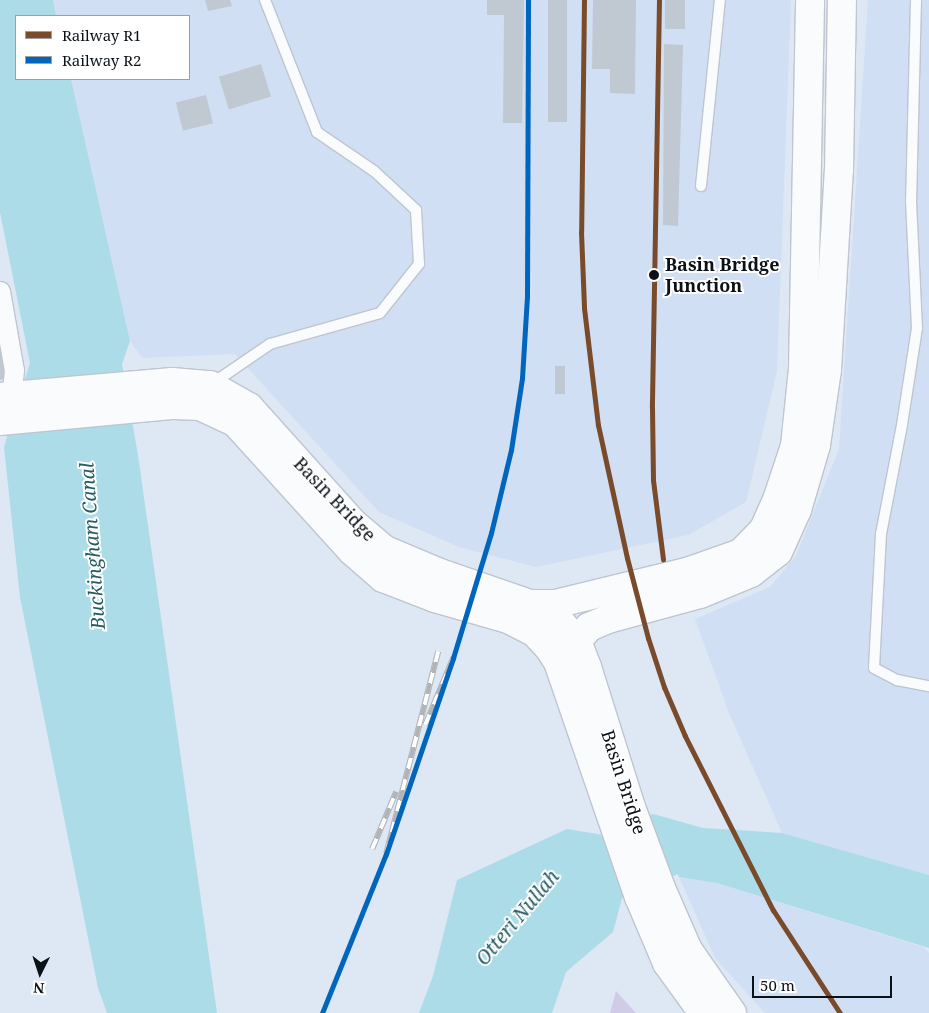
<!DOCTYPE html>
<html>
<head>
<meta charset="utf-8">
<style>
  body { margin:0 }
  #map { position:relative; width:929px; height:1013px; overflow:hidden; background:#dee7f4; font-family:"Noto Serif",serif }
  div>[style] { position:absolute }
  .built>* { inset:0; background:#d0dff4 }
  .green>* { inset:0; background:#d0cce8 }
  .water>* { inset:0; background:#abdce8 }
  .building>* { inset:0; background:#c0c9d2; transform-origin:0 0 }
  .roads { filter:drop-shadow(1px 0 #bec5cf) drop-shadow(-1px 0 #bec5cf) drop-shadow(0 1px #bec5cf) drop-shadow(0 -1px #bec5cf) }
  .lane>* { height:10px; margin:-5px; padding:0 5px; transform-origin:5px; border-radius:5px; background:#fafbfd }
  .street>* { height:19px; margin:-9.5px; padding:0 9.5px; transform-origin:9.5px; border-radius:9.5px; background:#fafbfd }
  .primary>* { height:28px; margin:-14px; padding:0 14px; transform-origin:14px; border-radius:14px; background:#fafbfd }
  .rail>* { height:5.5px; margin-top:-2.75px; transform-origin:0; background:repeating-linear-gradient(90deg,#fff 0 11px,#b1b3b6 0 22px); box-sizing:border-box; border-block:1px solid #b1b3b6 }
  .rail-1>* { height:5px; margin:-2.5px; padding:0 2.5px; transform-origin:2.5px; border-radius:2.5px; background:#7a4b2a }
  .rail-2>* { height:5px; margin:-2.5px; padding:0 2.5px; transform-origin:2.5px; border-radius:2.5px; background:#0065bd }
  .dots>* { width:14px; height:14px; translate:-50% -50%; box-sizing:border-box; border:2px solid #fff; border-radius:50% }
  span { translate:-50% -50%; white-space:nowrap; text-align:center; line-height:1.15; -webkit-text-stroke:4px #fff; paint-order:stroke }
  .stop-label { font-size:18px; color:#0b1118; font-weight:700 }
  .left { translate:0 -50%; text-align:left }
  .street-label { font-size:18px; color:#0b1118 }
  .water-label { font-size:19px; color:#245b64; font-style:italic }
  .legend { position:absolute; left:15px; top:15px; width:175px; height:65px; box-sizing:border-box; background:#fff; border:1px solid #9da0a3; margin:0; padding:6px 9px; list-style:none; font-size:15px; color:#0b1118 }
  .legend li { display:flex; align-items:center; gap:10px; height:25px }
  .legend b { width:25px; border:1px solid #9da0a3 }
  .north { position:absolute; left:15px; top:948px; width:50px; height:50px; -webkit-text-stroke:4px #fff; paint-order:stroke; rotate:184deg; font-size:14px; font-weight:700; line-height:20px; text-align:center; color:#0b1118 }
  .north::after { content:''; display:block; margin:auto; width:18px; height:22px; background:#0b1118; clip-path:polygon(50% 0,100% 100%,50% 72%,0 100%) }
  .scale { position:absolute; left:752px; top:976px; width:140px; height:22px; box-sizing:border-box; border:2px solid #0b1118; border-top:0; padding-left:6px; font-size:15px; line-height:18px; white-space:nowrap; color:#0b1118; -webkit-text-stroke:4px #fff; paint-order:stroke }
</style>
</head>
<body>
<div id="map">
  <div class="built">
    <i style="clip-path:polygon(53px 0,791px 0,777px 371px,746px 502px,688px 535px,536px 567px,459px 547px,379px 512px,235px 354px,142px 358px,130px 341px,71px 79px,189px 79px,189px 16px,56px 16px)"></i>
    <i style="clip-path:polygon(868px 0,929px 0,929px 875px,782px 833px,729px 713px,695px 619px,770px 587px,796px 556px,839px 449px)"></i>
    <i style="clip-path:polygon(679px 877px,717px 883px,923px 947px,929px 953px,929px 1013px,765px 1013px,715px 958px)"></i>
  </div>
  <div class="green">
    <i style="clip-path:polygon(616px 991px,636px 1013px,610px 1013px)"></i>
  </div>
  <div class="water">
    <i style="clip-path:polygon(0 0,53px 0,56px 16px,16px 16px,16px 79px,71px 79px,130px 341px,122px 364px,138px 455px,217px 1013px,107px 1013px,98px 988px,20px 597px,4px 447px,30px 363px,0 212px)"></i>
    <i style="clip-path:polygon(653px 814px,703px 828px,782px 833px,929px 875px,929px 948px,717px 883px,679px 877px,678px 874px,622px 898px,613px 932px,566px 972px,552px 1013px,419px 1013px,433px 976px,457px 880px,567px 829px,603px 835px)"></i>
  </div>
  <div class="building">
    <i style="clip-path:polygon(205px 0,230px 0,232px 6px,208px 11px)"></i>
    <i style="clip-path:polygon(487px 0,524px 0,522px 123px,503px 123px,504px 15px,487px 15px)"></i>
    <i style="left:548px;top:0;width:19px;height:122px"></i>
    <i style="clip-path:polygon(593px 0,636px 0,635px 94px,610px 93px,610px 69px,592px 69px)"></i>
    <i style="left:665px;top:0;width:20px;height:29px"></i>
    <i style="clip-path:polygon(664px 44px,683px 45px,678px 226px,663px 225px)"></i>
    <i style="left:261px;top:64px;width:34px;height:44px;rotate:73deg"></i>
    <i style="left:206px;top:95px;width:29px;height:31px;rotate:76deg"></i>
    <i style="clip-path:polygon(0 334px,9px 378px,0 380px)"></i>
    <i style="left:555px;top:366px;width:10px;height:28px"></i>
  </div>
  <div class="roads">
    <div class="lane">
      <i style="left:916px;top:0;width:201px;rotate:91.4deg"></i>
      <i style="left:911px;top:201px;width:127px;rotate:87.3deg"></i>
      <i style="left:917px;top:328px;width:98px;rotate:98.8deg"></i>
      <i style="left:902px;top:425px;width:111px;rotate:100.9deg"></i>
      <i style="left:881px;top:534px;width:134px;rotate:93deg"></i>
      <i style="left:874px;top:668px;width:26px;rotate:28deg"></i>
      <i style="left:897px;top:680px;width:33px;rotate:11deg"></i>
      <i style="left:701px;top:186px;width:187px;rotate:-84.2deg"></i>
      <i style="left:213px;top:383px;width:69px;rotate:-34.4deg"></i>
      <i style="left:270px;top:344px;width:114px;rotate:-15.7deg"></i>
      <i style="left:380px;top:313px;width:63px;rotate:-51.5deg"></i>
      <i style="left:419px;top:264px;width:54px;rotate:-93.2deg"></i>
      <i style="left:416px;top:210px;width:57px;rotate:-137.1deg"></i>
      <i style="left:374px;top:171px;width:69px;rotate:-145.6deg"></i>
      <i style="left:317px;top:132px;width:142px;rotate:-111.5deg"></i>
    </div>
    <div class="street">
      <i style="left:0;top:291px;width:80px;rotate:80deg"></i>
      <i style="left:14px;top:370px;width:27px;rotate:96deg"></i>
    </div>
    <div class="primary">
      <i style="left:0;top:397px;width:173px;rotate:-5deg"></i>
      <i style="left:172px;top:382px;width:38px;rotate:5deg"></i>
      <i style="left:210px;top:385px;width:45px;rotate:29.4deg"></i>
      <i style="left:249px;top:407px;width:156px;rotate:48.1deg"></i>
      <i style="left:353px;top:523px;width:42px;rotate:40.2deg"></i>
      <i style="left:385px;top:550px;width:60px;rotate:22.7deg"></i>
      <i style="left:440px;top:573px;width:95px;rotate:19deg"></i>
      <i style="left:530px;top:604px;width:38px;rotate:32deg"></i>
      <i style="left:562px;top:624px;width:23px;rotate:49deg"></i>
      <i style="left:577px;top:641px;width:28px;rotate:69deg"></i>
      <i style="left:587px;top:667px;width:147px;rotate:72.6deg"></i>
      <i style="left:631px;top:807px;width:86px;rotate:69.7deg"></i>
      <i style="left:661px;top:888px;width:68px;rotate:66.5deg"></i>
      <i style="left:688px;top:950px;width:77px;rotate:55.1deg"></i>
      <i style="left:0;top:421px;width:175px;rotate:-5.3deg"></i>
      <i style="left:174px;top:405px;width:26px;rotate:2deg"></i>
      <i style="left:200px;top:406px;width:38px;rotate:25deg"></i>
      <i style="left:235px;top:422px;width:174px;rotate:47.8deg"></i>
      <i style="left:352px;top:551px;width:41px;rotate:41.1deg"></i>
      <i style="left:383px;top:578px;width:56px;rotate:21deg"></i>
      <i style="left:435px;top:598px;width:76px;rotate:16deg"></i>
      <i style="left:508px;top:619px;width:30px;rotate:27deg"></i>
      <i style="left:535px;top:633px;width:21px;rotate:47deg"></i>
      <i style="left:549px;top:648px;width:17px;rotate:57deg"></i>
      <i style="left:558px;top:662px;width:249px;rotate:71deg"></i>
      <i style="left:639px;top:897px;width:72px;rotate:67deg"></i>
      <i style="left:667px;top:963px;width:62px;rotate:54.2deg"></i>
      <i style="left:530px;top:604px;width:25px"></i>
      <i style="left:555px;top:604px;width:139px;rotate:-13.7deg"></i>
      <i style="left:690px;top:571px;width:54px;rotate:-19.4deg"></i>
      <i style="left:741px;top:553px;width:33px;rotate:-46deg"></i>
      <i style="left:764px;top:529px;width:35px;rotate:-66deg"></i>
      <i style="left:778px;top:497px;width:54px;rotate:-71.6deg"></i>
      <i style="left:795px;top:446px;width:78px;rotate:-84.1deg"></i>
      <i style="left:803px;top:368px;width:368px;rotate:-88.9deg"></i>
      <i style="left:577px;top:641px;width:18px;rotate:-49deg"></i>
      <i style="left:589px;top:627px;width:21px;rotate:-23deg"></i>
      <i style="left:608px;top:619px;width:95px;rotate:-15.2deg"></i>
      <i style="left:700px;top:594px;width:55px;rotate:-22.4deg"></i>
      <i style="left:751px;top:573px;width:34px;rotate:-38deg"></i>
      <i style="left:778px;top:552px;width:46px;rotate:-65.7deg"></i>
      <i style="left:797px;top:510px;width:68px;rotate:-73.7deg"></i>
      <i style="left:816px;top:445px;width:76px;rotate:-81.7deg"></i>
      <i style="left:827px;top:370px;width:200px;rotate:-86.6deg"></i>
      <i style="left:839px;top:170px;width:170px;rotate:-89deg"></i>
    </div>
  </div>
  <div class="rail">
    <i style="left:425px;top:725px;width:73px;rotate:-67.3deg"></i>
    <i style="left:372px;top:849px;width:62px;rotate:-67.2deg"></i>
    <i style="left:386px;top:854px;width:209px;rotate:-75.6deg"></i>
  </div>
  <div class="rail-1">
    <i style="left:584px;top:0;width:232px;rotate:90.7deg"></i>
    <i style="left:581px;top:232px;width:76px;rotate:87.7deg"></i>
    <i style="left:584px;top:308px;width:118px;rotate:83.2deg"></i>
    <i style="left:598px;top:425px;width:136px;rotate:77.7deg"></i>
    <i style="left:627px;top:558px;width:83px;rotate:75.3deg"></i>
    <i style="left:648px;top:638px;width:52px;rotate:71.9deg"></i>
    <i style="left:664px;top:687px;width:53px;rotate:66.8deg"></i>
    <i style="left:685px;top:736px;width:195px;rotate:63.2deg"></i>
    <i style="left:773px;top:910px;width:123px;rotate:57deg"></i>
    <i style="left:659px;top:0;width:408px;rotate:91deg"></i>
    <i style="left:652px;top:408px;width:72px;rotate:89.2deg"></i>
    <i style="left:653px;top:480px;width:80px;rotate:82.8deg"></i>
  </div>
  <div class="rail-2">
    <i style="left:322px;top:1013px;width:171px;rotate:-68.1deg"></i>
    <i style="left:386px;top:854px;width:207px;rotate:-71.1deg"></i>
    <i style="left:453px;top:658px;width:131px;rotate:-73.1deg"></i>
    <i style="left:491px;top:533px;width:85px;rotate:-76.5deg"></i>
    <i style="left:511px;top:450px;width:73px;rotate:-81.3deg"></i>
    <i style="left:522px;top:378px;width:81px;rotate:-86.5deg"></i>
    <i style="left:527px;top:297px;width:297px;rotate:-89.8deg"></i>
  </div>
  <div class="dots">
    <i style="left:654px;top:275px;background:#0b1118"></i>
  </div>
  <div class="stop-label">
    <span class="left" style="left:665px;top:275px">Basin Bridge<br>Junction</span>
  </div>
  <div class="street-label">
    <span style="left:335px;top:499px;rotate:46deg">Basin Bridge</span>
    <span style="left:624px;top:782px;rotate:72deg">Basin Bridge</span>
  </div>
  <div class="water-label">
    <span style="left:93px;top:546px;rotate:-94deg">Buckingham Canal</span>
    <span style="left:518px;top:918px;rotate:-50deg">Otteri Nullah</span>
  </div>
  <ul class="legend">
  <li><b style="height:6px;background:#7a4b2a"></b>Railway R1</li>
  <li><b style="height:6px;background:#0065bd"></b>Railway R2</li>
  </ul>
  <div class="north">N</div>
  <div class="scale">50 m</div>
</div>
</body>
</html>
